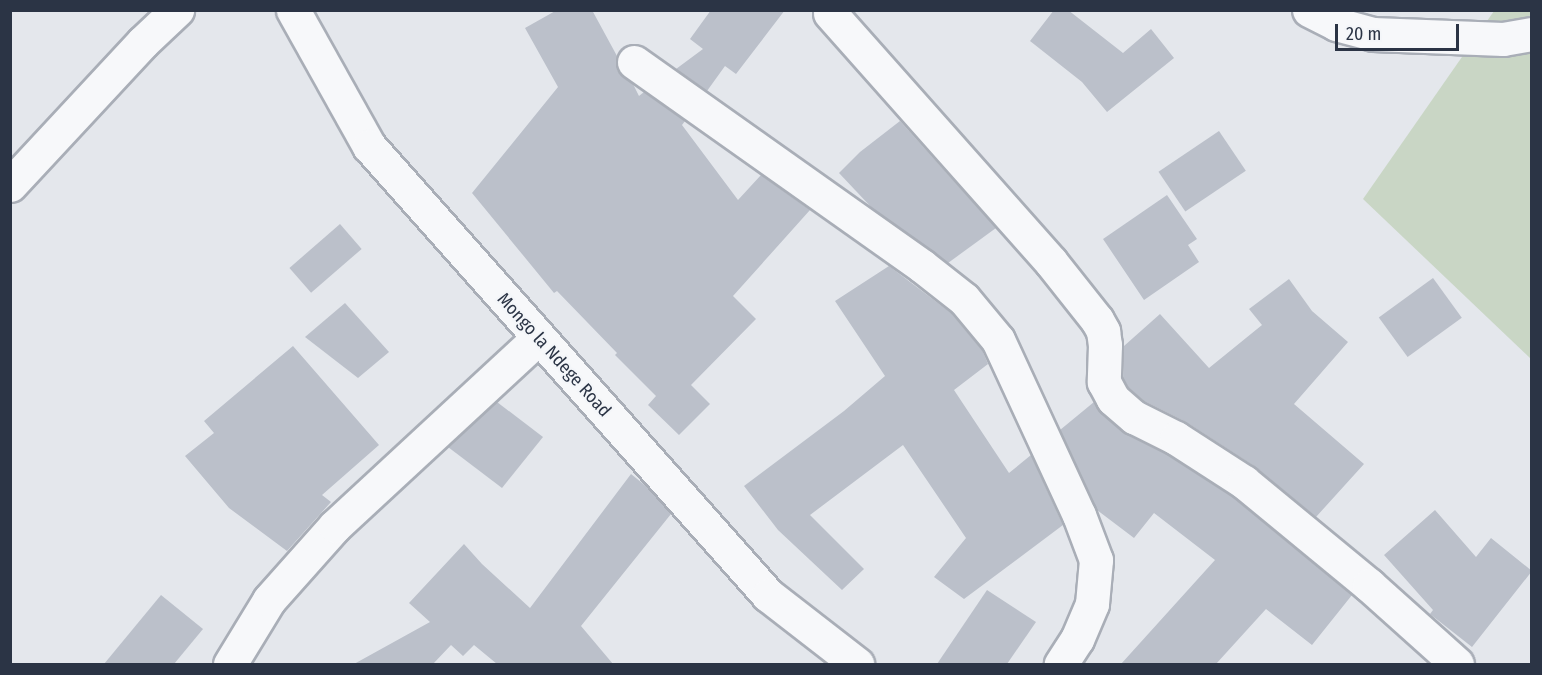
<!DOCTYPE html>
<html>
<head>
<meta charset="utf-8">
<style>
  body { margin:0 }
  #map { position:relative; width:1542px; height:675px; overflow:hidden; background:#e4e7ec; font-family:"Fira Sans Condensed",sans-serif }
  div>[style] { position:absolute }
  .green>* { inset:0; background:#c9d6c5 }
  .building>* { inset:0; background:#bbc0ca; transform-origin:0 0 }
  .roads { filter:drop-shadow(2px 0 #a9aeb7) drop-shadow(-2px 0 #a9aeb7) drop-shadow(0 2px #a9aeb7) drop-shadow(0 -2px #a9aeb7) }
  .minor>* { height:33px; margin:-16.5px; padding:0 16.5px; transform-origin:16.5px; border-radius:16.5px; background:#f7f8fa }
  span { translate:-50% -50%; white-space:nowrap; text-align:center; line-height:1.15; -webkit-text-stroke:4.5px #f4f6f9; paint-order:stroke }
  .street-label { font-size:18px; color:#2b3445 }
  .frame { position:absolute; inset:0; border:12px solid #2b3445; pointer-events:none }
  .scale { position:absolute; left:1335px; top:24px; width:124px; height:27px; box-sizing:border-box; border:3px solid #2b3445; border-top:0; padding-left:8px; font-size:18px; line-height:21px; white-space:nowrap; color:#2b3445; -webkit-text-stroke:4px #f4f6f9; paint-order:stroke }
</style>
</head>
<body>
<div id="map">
  <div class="green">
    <i style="clip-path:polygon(1494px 11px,1531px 11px,1531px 359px,1363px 199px)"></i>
  </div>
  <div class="building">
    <i style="clip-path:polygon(557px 10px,592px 10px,617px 56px,617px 70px,633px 84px,639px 96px,644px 92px,685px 121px,682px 125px,738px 200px,761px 175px,810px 210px,733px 296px,756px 319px,691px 385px,710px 404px,679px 435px,648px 405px,656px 396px,615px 355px,617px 353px,557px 291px,554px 293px,472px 193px,558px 87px,525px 28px)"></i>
    <i style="clip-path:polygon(711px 10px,785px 10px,736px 74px,725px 66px,707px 91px,676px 69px,703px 49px,690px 39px)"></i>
    <i style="clip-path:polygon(1054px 10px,1068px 10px,1123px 53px,1151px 29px,1174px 58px,1107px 112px,1082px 82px,1030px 41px)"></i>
    <i style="clip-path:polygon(900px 121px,996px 228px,948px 263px,872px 208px,839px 173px,860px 152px)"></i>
    <i style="left:1219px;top:131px;width:48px;height:73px;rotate:56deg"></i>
    <i style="clip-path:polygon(1167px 195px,1197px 239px,1188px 245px,1199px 262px,1144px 300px,1103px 239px)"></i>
    <i style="left:340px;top:224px;width:33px;height:67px;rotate:49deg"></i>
    <i style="clip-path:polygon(889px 266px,951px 313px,982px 350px,988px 364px,954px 390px,1009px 473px,1031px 455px,1063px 525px,964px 599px,934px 577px,966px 538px,903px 445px,810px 515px,864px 569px,842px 590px,778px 530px,744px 486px,844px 411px,885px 376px,835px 301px)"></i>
    <i style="left:1433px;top:278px;width:49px;height:67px;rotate:54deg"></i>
    <i style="clip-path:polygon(1289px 279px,1312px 311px,1348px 342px,1294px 404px,1364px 464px,1316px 517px,1254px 466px,1186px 422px,1144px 401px,1128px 387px,1123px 378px,1124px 346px,1160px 314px,1209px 368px,1262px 325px,1249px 309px)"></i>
    <i style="clip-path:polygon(345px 303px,389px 352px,358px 378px,305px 337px)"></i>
    <i style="clip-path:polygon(293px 346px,379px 445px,322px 495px,331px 502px,287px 551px,229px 508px,185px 456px,214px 433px,204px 421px)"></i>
    <i style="clip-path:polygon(497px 402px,543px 437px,502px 488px,448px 447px)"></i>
    <i style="clip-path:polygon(1094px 402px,1101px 413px,1122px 431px,1167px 454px,1233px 497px,1352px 595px,1312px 645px,1266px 609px,1216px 664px,1121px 664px,1215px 560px,1154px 513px,1134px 538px,1097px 510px,1060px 430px)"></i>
    <i style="clip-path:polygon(631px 474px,647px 487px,671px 514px,581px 626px,613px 664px,497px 664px,474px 645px,463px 656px,451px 645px,433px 664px,354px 664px,430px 622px,409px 603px,464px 544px,482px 564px,530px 608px)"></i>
    <i style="clip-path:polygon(1435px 510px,1476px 557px,1491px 538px,1532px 571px,1472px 647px,1430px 614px,1433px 610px,1384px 555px)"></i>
    <i style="clip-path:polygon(987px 590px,1036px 622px,1007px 664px,937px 664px)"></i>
    <i style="clip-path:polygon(161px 595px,203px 629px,174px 664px,104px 664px)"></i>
  </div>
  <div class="roads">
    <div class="minor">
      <i style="left:293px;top:10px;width:156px;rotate:60.8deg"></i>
      <i style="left:369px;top:146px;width:601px;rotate:48.37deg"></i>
      <i style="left:768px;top:595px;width:113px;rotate:37.8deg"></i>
      <i style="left:1309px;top:10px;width:30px;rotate:27deg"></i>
      <i style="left:1336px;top:24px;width:38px;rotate:15deg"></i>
      <i style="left:1373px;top:34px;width:130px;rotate:2.2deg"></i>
      <i style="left:1503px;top:39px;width:29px;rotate:-10deg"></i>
      <i style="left:830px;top:13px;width:333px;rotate:48.4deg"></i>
      <i style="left:1051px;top:262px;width:74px;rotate:51.6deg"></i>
      <i style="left:1097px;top:320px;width:13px;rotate:61deg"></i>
      <i style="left:1103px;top:331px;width:14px;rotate:82deg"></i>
      <i style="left:1105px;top:345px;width:37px;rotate:92deg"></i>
      <i style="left:1104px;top:382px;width:19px;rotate:62deg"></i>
      <i style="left:1113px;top:399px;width:28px;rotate:41deg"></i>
      <i style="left:1134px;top:417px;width:47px;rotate:26.6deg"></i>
      <i style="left:1176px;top:438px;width:81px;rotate:32.9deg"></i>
      <i style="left:1244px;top:482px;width:162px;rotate:39.5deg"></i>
      <i style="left:1369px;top:585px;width:118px;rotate:41.9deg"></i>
      <i style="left:634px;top:62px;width:353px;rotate:35.3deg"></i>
      <i style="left:922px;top:266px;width:53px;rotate:38.2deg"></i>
      <i style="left:964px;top:299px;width:53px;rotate:50.3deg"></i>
      <i style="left:998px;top:340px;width:193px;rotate:65.2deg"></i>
      <i style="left:1079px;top:515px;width:48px;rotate:69.3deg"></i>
      <i style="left:1096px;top:560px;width:44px;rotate:95.2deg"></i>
      <i style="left:1092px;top:604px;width:38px;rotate:113deg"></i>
      <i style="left:1077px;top:639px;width:30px;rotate:123deg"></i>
      <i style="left:10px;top:185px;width:195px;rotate:-47.1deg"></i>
      <i style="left:143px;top:42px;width:47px;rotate:-43.3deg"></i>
      <i style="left:230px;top:664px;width:75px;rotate:-58.6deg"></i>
      <i style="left:269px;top:600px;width:99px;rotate:-48.3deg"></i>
      <i style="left:335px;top:526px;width:277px;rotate:-42.8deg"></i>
    </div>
  </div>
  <div class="street-label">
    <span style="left:554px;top:355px;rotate:48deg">Mongo la Ndege Road</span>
  </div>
  <div class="frame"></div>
  <div class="scale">20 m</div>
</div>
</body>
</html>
